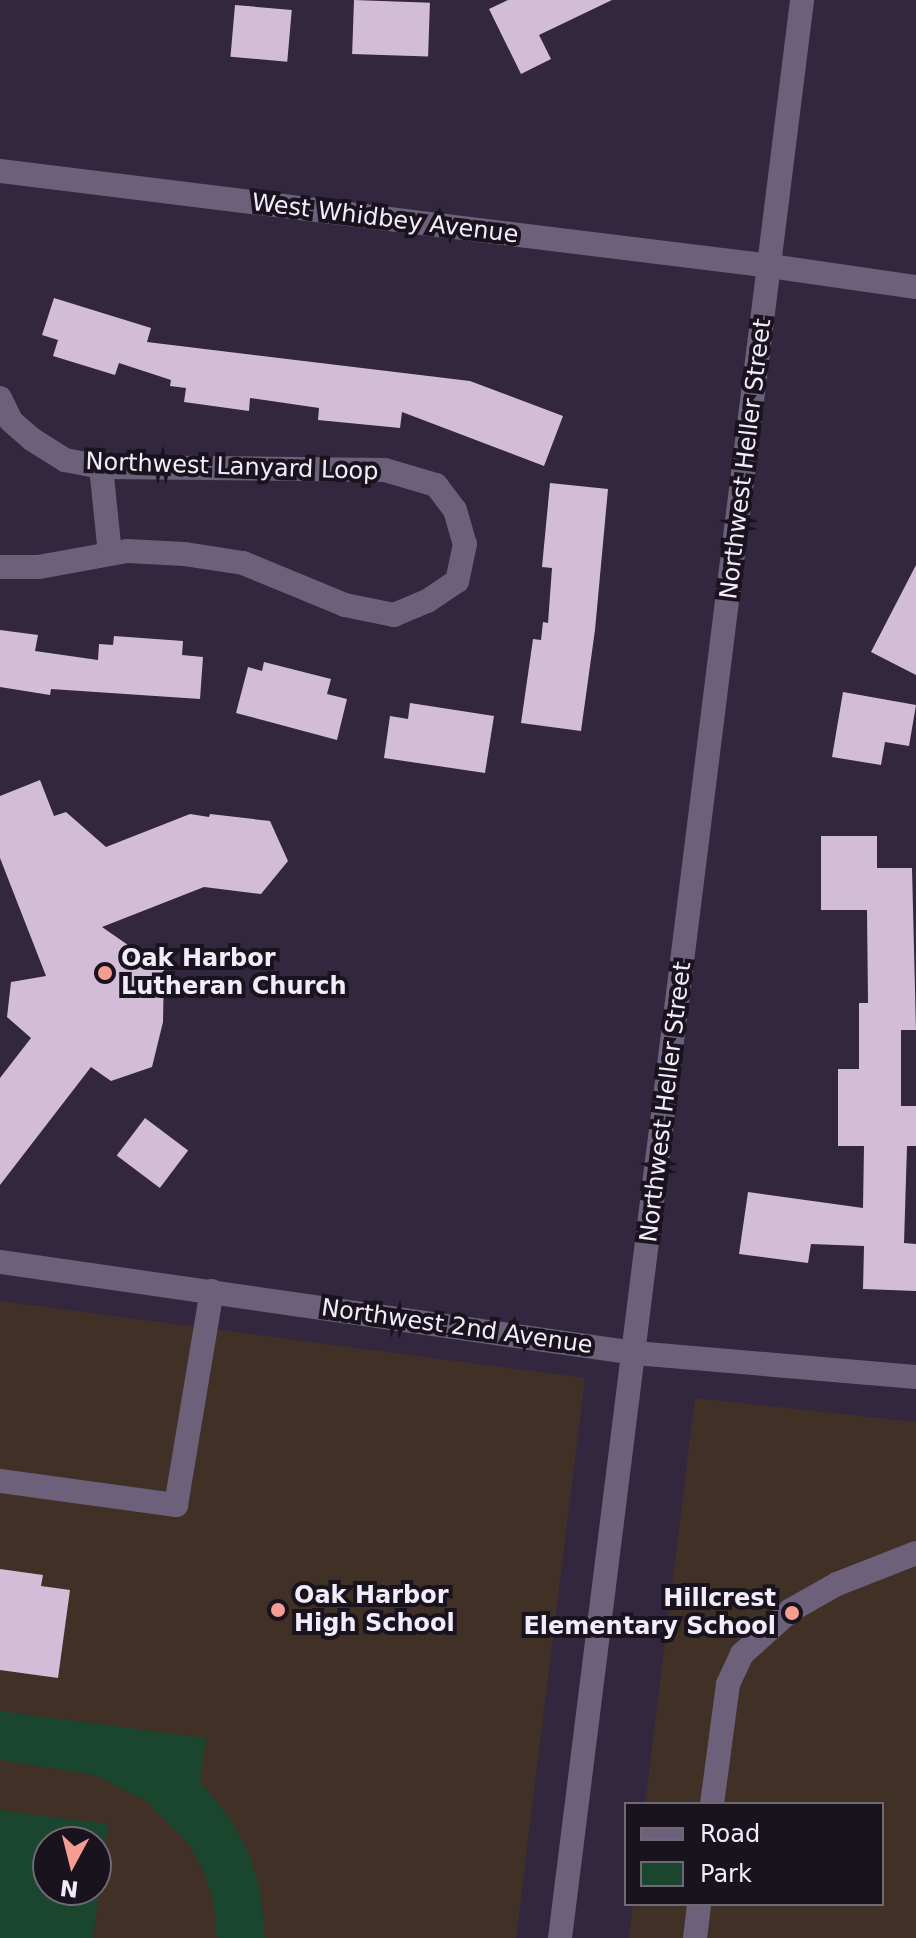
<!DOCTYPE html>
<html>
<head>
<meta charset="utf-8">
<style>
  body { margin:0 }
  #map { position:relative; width:916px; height:1938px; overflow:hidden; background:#32273f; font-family:"DejaVu Sans",sans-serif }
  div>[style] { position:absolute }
  .education>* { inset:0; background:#413026 }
  .green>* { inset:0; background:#1a452e }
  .building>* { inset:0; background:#d3bcd7; transform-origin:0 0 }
  .minor>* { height:24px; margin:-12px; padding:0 12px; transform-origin:12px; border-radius:12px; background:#6c607b }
  .dots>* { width:22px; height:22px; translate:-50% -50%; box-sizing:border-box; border:4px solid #18131d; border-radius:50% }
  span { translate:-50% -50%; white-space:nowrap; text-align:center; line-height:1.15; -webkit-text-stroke:8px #18131d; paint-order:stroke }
  .street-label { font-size:24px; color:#f1ebfa }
  .poi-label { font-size:24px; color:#f1ebfa; font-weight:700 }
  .left { translate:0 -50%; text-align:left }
  .right { translate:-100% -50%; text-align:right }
  .legend { position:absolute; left:624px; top:1802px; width:260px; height:104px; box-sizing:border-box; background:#18131d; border:2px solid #6f6975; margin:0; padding:10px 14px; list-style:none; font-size:24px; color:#f1ebfa }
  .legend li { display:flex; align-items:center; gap:16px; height:40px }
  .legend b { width:40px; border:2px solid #6f6975 }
  .north { position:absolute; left:32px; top:1826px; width:80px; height:80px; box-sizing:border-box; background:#18131d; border:2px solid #6f6975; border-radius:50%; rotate:187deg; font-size:22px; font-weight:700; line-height:32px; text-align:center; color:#f1ebfa }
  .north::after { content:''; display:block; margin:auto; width:28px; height:36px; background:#f59c93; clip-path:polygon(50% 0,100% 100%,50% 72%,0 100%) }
</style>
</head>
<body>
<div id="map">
  <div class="education">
    <i style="clip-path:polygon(evenodd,0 1301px,585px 1378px,516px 1938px,0 1938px,0 1301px,48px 1842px,96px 1842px,96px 1890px,48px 1890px,48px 1842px)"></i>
    <i style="clip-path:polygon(695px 1398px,916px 1422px,916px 1938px,629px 1938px,633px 1904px,882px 1904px,882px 1804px,645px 1804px)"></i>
  </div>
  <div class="green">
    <i style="clip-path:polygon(0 1711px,206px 1738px,200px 1782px,230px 1819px,249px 1854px,260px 1889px,265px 1938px,217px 1938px,213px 1900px,204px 1872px,189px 1845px,148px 1802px,95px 1775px,0 1760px)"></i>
    <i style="clip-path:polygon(evenodd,0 1810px,108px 1824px,93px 1938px,0 1938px,0 1810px,48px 1842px,96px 1842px,96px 1890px,48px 1890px,48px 1842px)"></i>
  </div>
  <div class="building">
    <i style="left:354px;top:0;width:76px;height:54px;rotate:2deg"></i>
    <i style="clip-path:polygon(508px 0,612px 0,539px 35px,551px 59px,521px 74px,489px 9px)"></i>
    <i style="left:235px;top:5px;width:57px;height:52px;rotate:5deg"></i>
    <i style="clip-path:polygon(54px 298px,151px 328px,147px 342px,470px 381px,563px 416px,544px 466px,402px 412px,400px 428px,318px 420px,319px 408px,250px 398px,249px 411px,184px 402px,186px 388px,170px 386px,171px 380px,119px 363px,115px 375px,53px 356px,58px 340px,42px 335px)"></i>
    <i style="clip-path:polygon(550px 483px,608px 489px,595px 630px,581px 731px,521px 723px,533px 639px,541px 640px,543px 622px,548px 623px,552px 568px,542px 567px)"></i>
    <i style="clip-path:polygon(916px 565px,916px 675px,871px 652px)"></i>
    <i style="clip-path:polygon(0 630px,38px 635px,35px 651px,98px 660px,99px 644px,113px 645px,114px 636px,183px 641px,182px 655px,203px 657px,200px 699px,51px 689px,50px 695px,0 687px)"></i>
    <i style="clip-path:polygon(264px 662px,331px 679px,327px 694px,347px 699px,337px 740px,236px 713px,248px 667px,262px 671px)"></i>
    <i style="clip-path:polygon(843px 692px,916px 705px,909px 746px,885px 742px,881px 765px,832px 757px)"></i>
    <i style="clip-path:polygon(410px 703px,494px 716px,485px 773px,384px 758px,390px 716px,408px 719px)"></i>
    <i style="clip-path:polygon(40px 780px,54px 816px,66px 812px,106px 847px,190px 814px,209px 817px,210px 814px,270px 821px,288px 861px,261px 894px,204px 887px,102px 927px,164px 970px,163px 1022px,152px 1067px,111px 1081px,91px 1067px,0 1185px,0 1078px,31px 1038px,7px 1017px,11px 982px,46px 976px,0 858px,0 796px)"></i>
    <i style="clip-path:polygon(821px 836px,877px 836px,877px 868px,912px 868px,916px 1030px,901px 1030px,901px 1106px,916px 1106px,916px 1146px,907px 1146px,904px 1243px,916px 1244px,916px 1291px,863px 1289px,864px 1246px,811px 1244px,808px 1263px,739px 1254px,748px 1192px,863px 1208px,864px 1146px,838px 1146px,838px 1069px,859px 1069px,859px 1003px,868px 1003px,867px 910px,821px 910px)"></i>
    <i style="left:145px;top:1118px;width:54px;height:47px;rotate:37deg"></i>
    <i style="clip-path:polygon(0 1569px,43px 1575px,41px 1586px,70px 1590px,58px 1678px,0 1670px)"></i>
  </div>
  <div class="minor">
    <i style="left:0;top:171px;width:776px;rotate:7.03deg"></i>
    <i style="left:770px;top:266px;width:148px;rotate:8.2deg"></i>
    <i style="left:0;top:398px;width:25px;rotate:64deg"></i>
    <i style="left:11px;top:421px;width:29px;rotate:41deg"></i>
    <i style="left:33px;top:440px;width:38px;rotate:32deg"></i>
    <i style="left:65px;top:460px;width:37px;rotate:11deg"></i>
    <i style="left:101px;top:467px;width:284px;rotate:0.6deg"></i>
    <i style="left:385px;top:470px;width:53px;rotate:16.4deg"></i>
    <i style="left:436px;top:485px;width:31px;rotate:53deg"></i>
    <i style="left:455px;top:510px;width:35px;rotate:74deg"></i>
    <i style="left:465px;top:544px;width:38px;rotate:102deg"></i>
    <i style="left:457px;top:581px;width:36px;rotate:146deg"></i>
    <i style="left:427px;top:601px;width:36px;rotate:157deg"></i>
    <i style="left:394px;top:615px;width:50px;rotate:-168.5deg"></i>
    <i style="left:345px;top:605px;width:110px;rotate:-157.6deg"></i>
    <i style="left:243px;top:563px;width:60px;rotate:-171.3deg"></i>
    <i style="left:184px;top:554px;width:57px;rotate:-177deg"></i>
    <i style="left:127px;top:551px;width:89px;rotate:169.7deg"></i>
    <i style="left:39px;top:567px;width:39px;rotate:180deg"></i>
    <i style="left:101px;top:467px;width:87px;rotate:84.1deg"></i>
    <i style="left:0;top:1262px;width:641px;rotate:8.16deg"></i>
    <i style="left:635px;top:1353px;width:282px;rotate:4.9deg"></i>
    <i style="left:0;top:1481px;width:178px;rotate:7.8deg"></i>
    <i style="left:176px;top:1505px;width:217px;rotate:-80.5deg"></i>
    <i style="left:712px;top:1804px;width:121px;rotate:-82.4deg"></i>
    <i style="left:728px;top:1684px;width:33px;rotate:-65deg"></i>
    <i style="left:742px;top:1654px;width:66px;rotate:-41.9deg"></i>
    <i style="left:791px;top:1610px;width:53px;rotate:-29.5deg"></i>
    <i style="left:837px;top:1584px;width:85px;rotate:-21.4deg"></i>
    <i style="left:560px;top:1938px;width:1953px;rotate:-82.88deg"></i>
    <i style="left:695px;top:1938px;width:34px;rotate:-83deg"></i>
  </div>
  <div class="dots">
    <i style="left:105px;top:973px;background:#f59c93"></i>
    <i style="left:278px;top:1610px;background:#f59c93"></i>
    <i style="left:792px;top:1613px;background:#f59c93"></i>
  </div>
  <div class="street-label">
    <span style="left:385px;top:219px;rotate:7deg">West Whidbey Avenue</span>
    <span style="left:746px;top:459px;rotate:-83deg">Northwest Heller Street</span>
    <span style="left:232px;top:467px;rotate:2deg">Northwest Lanyard Loop</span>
    <span style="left:666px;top:1102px;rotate:-83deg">Northwest Heller Street</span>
    <span style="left:457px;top:1327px;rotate:8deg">Northwest 2nd Avenue</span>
  </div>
  <div class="poi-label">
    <span class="left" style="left:121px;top:973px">Oak Harbor<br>Lutheran Church</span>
    <span class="left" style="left:294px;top:1610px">Oak Harbor<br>High School</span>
    <span class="right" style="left:776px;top:1613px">Hillcrest<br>Elementary School</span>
  </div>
  <ul class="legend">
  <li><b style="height:10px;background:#6c607b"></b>Road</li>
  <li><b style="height:22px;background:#1a452e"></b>Park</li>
  </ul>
  <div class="north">N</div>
</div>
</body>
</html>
